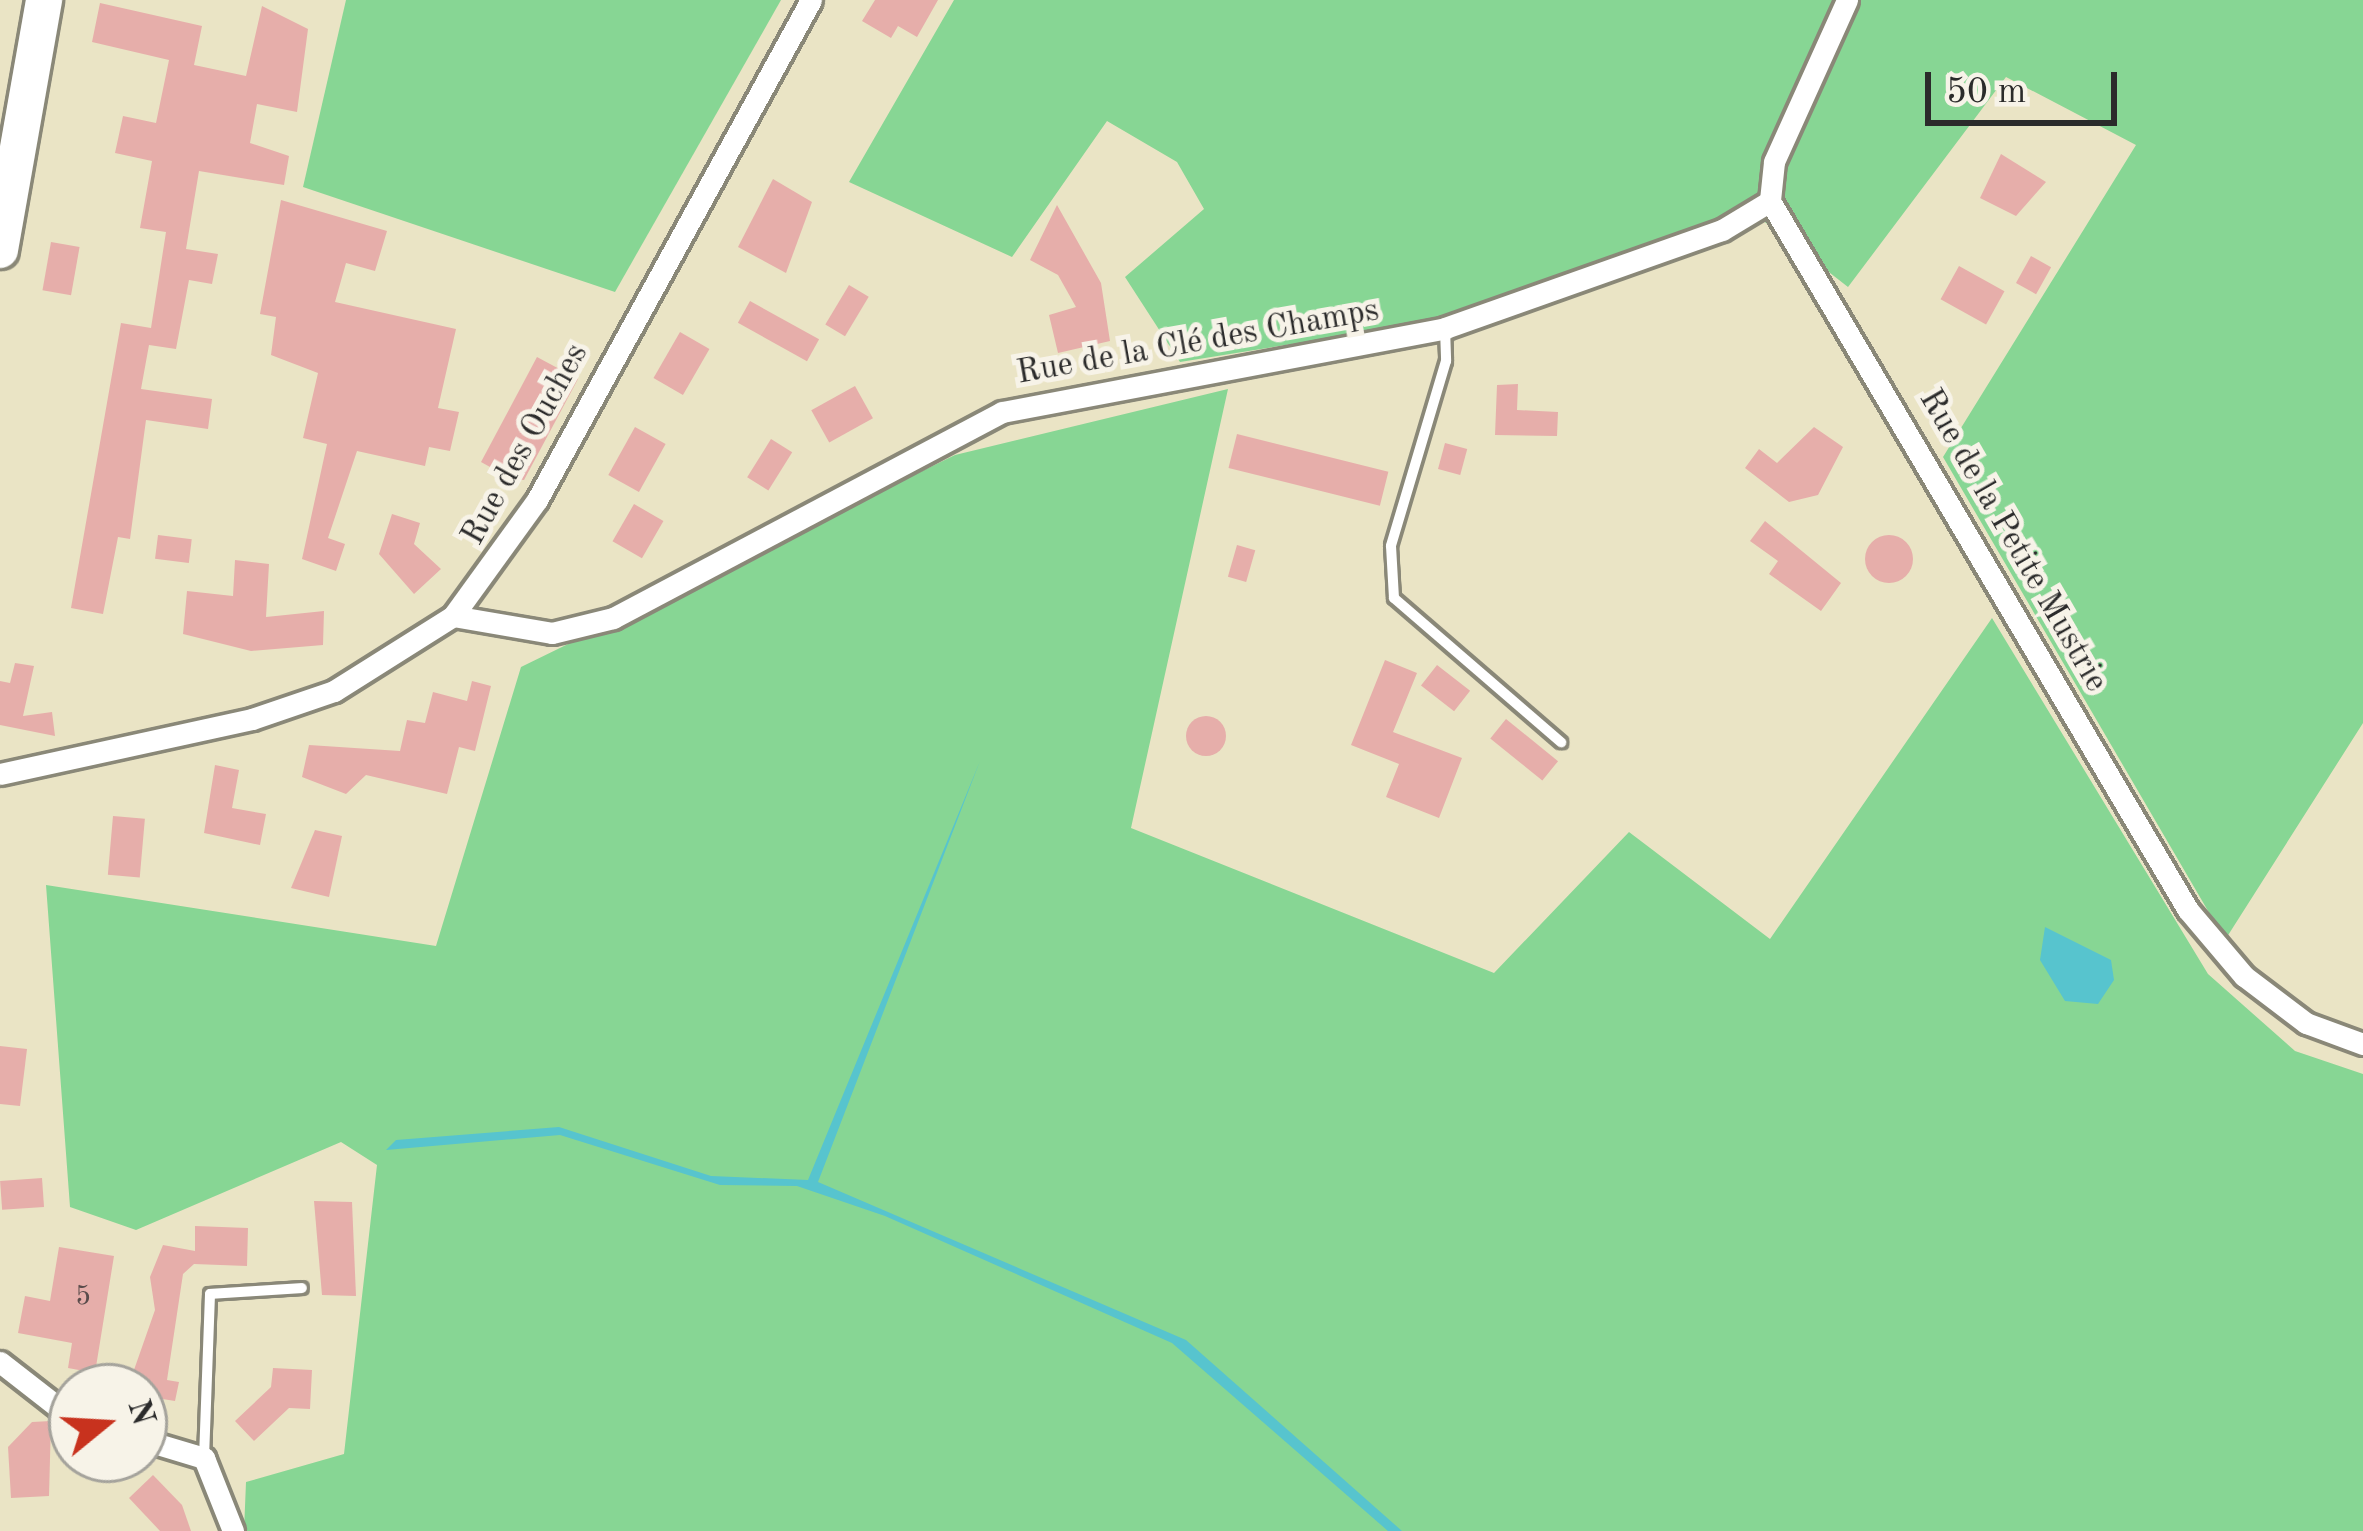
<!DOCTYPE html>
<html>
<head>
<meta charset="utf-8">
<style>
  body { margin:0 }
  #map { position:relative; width:2363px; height:1531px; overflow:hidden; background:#eae4c5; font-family:"Old Standard TT",serif }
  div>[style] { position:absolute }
  .green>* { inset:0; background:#87d694 }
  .water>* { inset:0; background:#57c4ce }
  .building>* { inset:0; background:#e6aeaa; transform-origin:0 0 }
  .round { border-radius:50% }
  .roads { filter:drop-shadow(3px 0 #8a8878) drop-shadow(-3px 0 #8a8878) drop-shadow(0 3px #8a8878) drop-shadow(0 -3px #8a8878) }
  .lane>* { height:10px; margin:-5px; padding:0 5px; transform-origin:5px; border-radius:5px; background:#fff }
  .street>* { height:21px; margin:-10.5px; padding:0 10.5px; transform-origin:10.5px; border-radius:10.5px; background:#fff }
  .primary>* { height:36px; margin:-18px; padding:0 18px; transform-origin:18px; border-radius:18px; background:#fff }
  span { translate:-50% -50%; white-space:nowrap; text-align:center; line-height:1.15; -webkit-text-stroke:10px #f7f3e8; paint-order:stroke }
  .number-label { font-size:27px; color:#5a4c4b }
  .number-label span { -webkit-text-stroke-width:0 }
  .street-label { font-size:33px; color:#2b2b2b }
  .north { position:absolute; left:48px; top:1363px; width:120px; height:120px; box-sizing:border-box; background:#f7f3e8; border:3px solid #a5a39c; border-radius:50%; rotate:72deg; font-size:33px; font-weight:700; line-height:48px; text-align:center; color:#2b2b2b }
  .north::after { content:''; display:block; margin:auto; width:42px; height:54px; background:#c8321e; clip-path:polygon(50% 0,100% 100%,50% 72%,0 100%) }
  .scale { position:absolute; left:1925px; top:72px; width:192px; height:54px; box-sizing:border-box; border:6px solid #2b2b2b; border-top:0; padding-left:15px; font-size:36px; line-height:42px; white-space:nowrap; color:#2b2b2b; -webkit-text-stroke:9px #f7f3e8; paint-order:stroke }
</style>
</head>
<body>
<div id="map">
  <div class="green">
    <i style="clip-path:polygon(346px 0,781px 0,615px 292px,303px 187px)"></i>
    <i style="clip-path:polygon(954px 0,2363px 0,2363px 723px,2225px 940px,1943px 457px,2136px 145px,2006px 77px,1848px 287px,1752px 212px,1461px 317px,1180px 362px,1125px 277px,1204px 209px,1177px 162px,1107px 121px,1012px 257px,849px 182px)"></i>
    <i style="clip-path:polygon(1228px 389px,1131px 828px,1494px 973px,1629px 832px,1770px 939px,1992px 618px,2208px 974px,2295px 1051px,2363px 1074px,2363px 1531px,244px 1531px,246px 1482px,344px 1454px,377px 1165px,341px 1142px,136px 1230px,70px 1207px,46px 885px,436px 946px,521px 667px,955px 455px)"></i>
  </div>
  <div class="water">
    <i style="clip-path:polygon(980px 761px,818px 1182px,1186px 1340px,1402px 1531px,1388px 1531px,1172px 1343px,885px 1216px,797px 1186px,720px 1185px,560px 1135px,386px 1150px,396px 1140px,559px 1127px,711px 1176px,808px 1180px)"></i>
    <i style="clip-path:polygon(2045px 927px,2111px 960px,2114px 980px,2098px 1004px,2065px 1001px,2040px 960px)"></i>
  </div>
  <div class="building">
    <i style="clip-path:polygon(875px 0,938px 0,917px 37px,898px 26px,891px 38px,862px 21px)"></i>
    <i style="clip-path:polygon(100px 3px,202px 26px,194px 65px,246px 76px,262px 6px,308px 29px,297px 112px,257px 104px,250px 143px,289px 156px,284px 185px,199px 171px,186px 249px,218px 254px,212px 284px,189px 280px,176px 349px,149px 345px,141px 389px,212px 399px,208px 429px,146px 420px,130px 539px,118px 537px,103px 614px,71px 608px,121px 323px,151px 328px,166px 232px,140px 228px,152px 161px,115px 153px,123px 116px,156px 123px,169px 60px,92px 42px)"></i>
    <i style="clip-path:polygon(2001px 154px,2046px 182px,2016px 216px,1980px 198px)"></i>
    <i style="clip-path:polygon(773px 179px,812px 202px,786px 273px,738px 247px)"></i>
    <i style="clip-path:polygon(281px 200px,387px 231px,375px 271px,346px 263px,335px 302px,456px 329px,438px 408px,459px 412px,450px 451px,429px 447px,425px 466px,357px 451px,328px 538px,345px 544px,336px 571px,302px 559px,327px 444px,303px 438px,318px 373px,271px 355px,276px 317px,260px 314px)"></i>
    <i style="clip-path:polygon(1057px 205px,1101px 283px,1110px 341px,1058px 353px,1049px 315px,1076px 307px,1058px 275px,1030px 260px)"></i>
    <i style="left:51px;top:242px;width:29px;height:49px;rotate:10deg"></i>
    <i style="left:2031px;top:256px;width:23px;height:31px;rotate:29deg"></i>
    <i style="left:1959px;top:266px;width:52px;height:38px;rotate:29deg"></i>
    <i style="left:849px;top:285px;width:23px;height:46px;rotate:31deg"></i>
    <i style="left:750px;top:301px;width:79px;height:25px;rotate:29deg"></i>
    <i style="left:680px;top:332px;width:34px;height:53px;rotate:30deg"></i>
    <i style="clip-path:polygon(537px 357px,578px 379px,524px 480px,510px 478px,481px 462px)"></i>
    <i style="clip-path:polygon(1518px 384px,1517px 410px,1558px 412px,1557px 436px,1495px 435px,1497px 385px)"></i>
    <i style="left:855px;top:386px;width:37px;height:50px;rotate:61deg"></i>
    <i style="left:635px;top:427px;width:35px;height:55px;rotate:29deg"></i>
    <i style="clip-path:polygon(1814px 427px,1843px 447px,1818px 495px,1789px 502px,1745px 468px,1759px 449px,1777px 463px)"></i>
    <i style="left:1237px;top:434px;width:156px;height:35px;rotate:14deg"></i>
    <i style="left:771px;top:439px;width:25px;height:45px;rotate:32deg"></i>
    <i style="left:1445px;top:443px;width:23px;height:27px;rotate:15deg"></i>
    <i style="left:634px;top:504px;width:34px;height:43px;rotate:30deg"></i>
    <i style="clip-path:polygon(392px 514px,420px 523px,414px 544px,441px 569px,414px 594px,379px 554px)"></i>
    <i style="clip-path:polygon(1765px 521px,1841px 583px,1821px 611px,1769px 574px,1778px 561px,1750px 541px)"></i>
    <i class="round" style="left:1865px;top:535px;width:48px;height:48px"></i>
    <i style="left:158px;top:535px;width:34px;height:24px;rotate:7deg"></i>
    <i style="left:1237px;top:545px;width:19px;height:33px;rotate:16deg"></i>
    <i style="clip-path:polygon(235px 560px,269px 564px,266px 617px,324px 611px,323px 645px,251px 651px,183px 634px,187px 591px,233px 596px)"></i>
    <i style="clip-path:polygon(1385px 660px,1417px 673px,1393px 732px,1462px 758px,1439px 818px,1386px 797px,1399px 764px,1351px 745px)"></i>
    <i style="clip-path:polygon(15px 663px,34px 666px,23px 716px,52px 712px,55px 736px,0 725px,0 681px,10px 683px)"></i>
    <i style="left:1437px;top:665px;width:42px;height:26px;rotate:38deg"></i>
    <i style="clip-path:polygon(472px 681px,491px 686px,475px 751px,459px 747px,447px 794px,366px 775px,346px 794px,302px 777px,309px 745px,400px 751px,407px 720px,425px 723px,433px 692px,467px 701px)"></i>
    <i class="round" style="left:1186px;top:716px;width:40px;height:40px"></i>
    <i style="left:1506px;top:719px;width:67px;height:25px;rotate:39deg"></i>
    <i style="clip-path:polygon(215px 765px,239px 770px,232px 808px,266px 814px,260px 845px,204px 833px)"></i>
    <i style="left:113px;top:816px;width:32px;height:59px;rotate:5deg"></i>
    <i style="clip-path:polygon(315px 830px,342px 836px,329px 897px,291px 888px)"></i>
    <i style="clip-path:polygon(0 1046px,27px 1049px,20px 1106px,0 1104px)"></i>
    <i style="left:42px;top:1178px;width:29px;height:42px;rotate:86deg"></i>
    <i style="clip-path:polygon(314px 1201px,352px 1202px,356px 1296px,322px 1295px)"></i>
    <i style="clip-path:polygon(195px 1226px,248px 1228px,247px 1266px,194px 1264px,183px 1274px,167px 1380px,179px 1382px,175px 1401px,144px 1396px,128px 1387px,155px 1310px,150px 1277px,163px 1245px,195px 1251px)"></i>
    <i style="clip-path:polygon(59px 1247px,114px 1256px,95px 1373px,68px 1368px,72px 1343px,18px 1333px,25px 1296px,50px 1301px)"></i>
    <i style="clip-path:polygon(273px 1368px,312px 1370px,310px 1409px,289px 1408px,254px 1441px,235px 1421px,271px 1387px)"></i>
    <i style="clip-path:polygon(51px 1421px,49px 1496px,11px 1498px,8px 1447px,32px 1422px)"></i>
    <i style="clip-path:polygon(153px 1475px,182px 1505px,191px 1531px,160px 1531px,129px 1498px)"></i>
  </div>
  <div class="roads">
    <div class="lane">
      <i style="left:1445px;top:328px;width:33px;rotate:88deg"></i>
      <i style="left:1446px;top:361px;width:193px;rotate:106.6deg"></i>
      <i style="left:1391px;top:546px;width:52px;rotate:86.7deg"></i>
      <i style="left:1394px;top:598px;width:221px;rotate:40.8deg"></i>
      <i style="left:204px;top:1458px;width:164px;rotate:-87.9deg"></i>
      <i style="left:210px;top:1294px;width:92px;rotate:-3.7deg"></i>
    </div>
    <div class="street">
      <i style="left:1847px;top:0;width:178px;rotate:114.3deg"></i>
      <i style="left:1774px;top:162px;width:39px;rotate:96deg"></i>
      <i style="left:1770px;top:201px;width:823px;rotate:59.48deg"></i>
      <i style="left:2188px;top:910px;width:87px;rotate:49.7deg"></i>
      <i style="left:2244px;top:976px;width:78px;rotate:37.2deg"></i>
      <i style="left:2306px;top:1023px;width:61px;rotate:20.2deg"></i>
      <i style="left:453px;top:616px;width:100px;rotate:9.7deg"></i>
      <i style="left:552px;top:633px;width:63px;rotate:-13.8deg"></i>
      <i style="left:613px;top:618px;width:440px;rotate:-27.9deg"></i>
      <i style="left:1002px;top:412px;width:451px;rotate:-10.7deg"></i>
      <i style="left:1445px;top:328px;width:294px;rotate:-19.5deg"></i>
      <i style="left:1722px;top:230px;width:56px;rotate:-31.1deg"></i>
      <i style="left:0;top:774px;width:258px;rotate:-12.3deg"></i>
      <i style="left:252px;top:719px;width:87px;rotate:-18.9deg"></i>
      <i style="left:334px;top:691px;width:141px;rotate:-32.2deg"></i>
      <i style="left:453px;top:616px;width:143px;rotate:-54.1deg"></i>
      <i style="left:537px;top:500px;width:570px;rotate:-61.28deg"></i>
      <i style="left:0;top:1362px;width:91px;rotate:37.9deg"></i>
      <i style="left:144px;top:1440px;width:63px;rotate:16.7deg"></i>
      <i style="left:204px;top:1458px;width:79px;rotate:68.3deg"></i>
    </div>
    <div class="primary">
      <i style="left:0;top:250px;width:254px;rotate:-80deg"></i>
    </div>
  </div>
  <div class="number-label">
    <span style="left:83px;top:1297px">5</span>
  </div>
  <div class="street-label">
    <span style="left:1198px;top:343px;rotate:-10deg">Rue de la Clé des Champs</span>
    <span style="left:526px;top:445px;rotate:-61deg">Rue des Ouches</span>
    <span style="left:2012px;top:541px;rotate:60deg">Rue de la Petite Mustrie</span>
  </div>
  <div class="north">N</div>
  <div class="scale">50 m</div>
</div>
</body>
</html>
